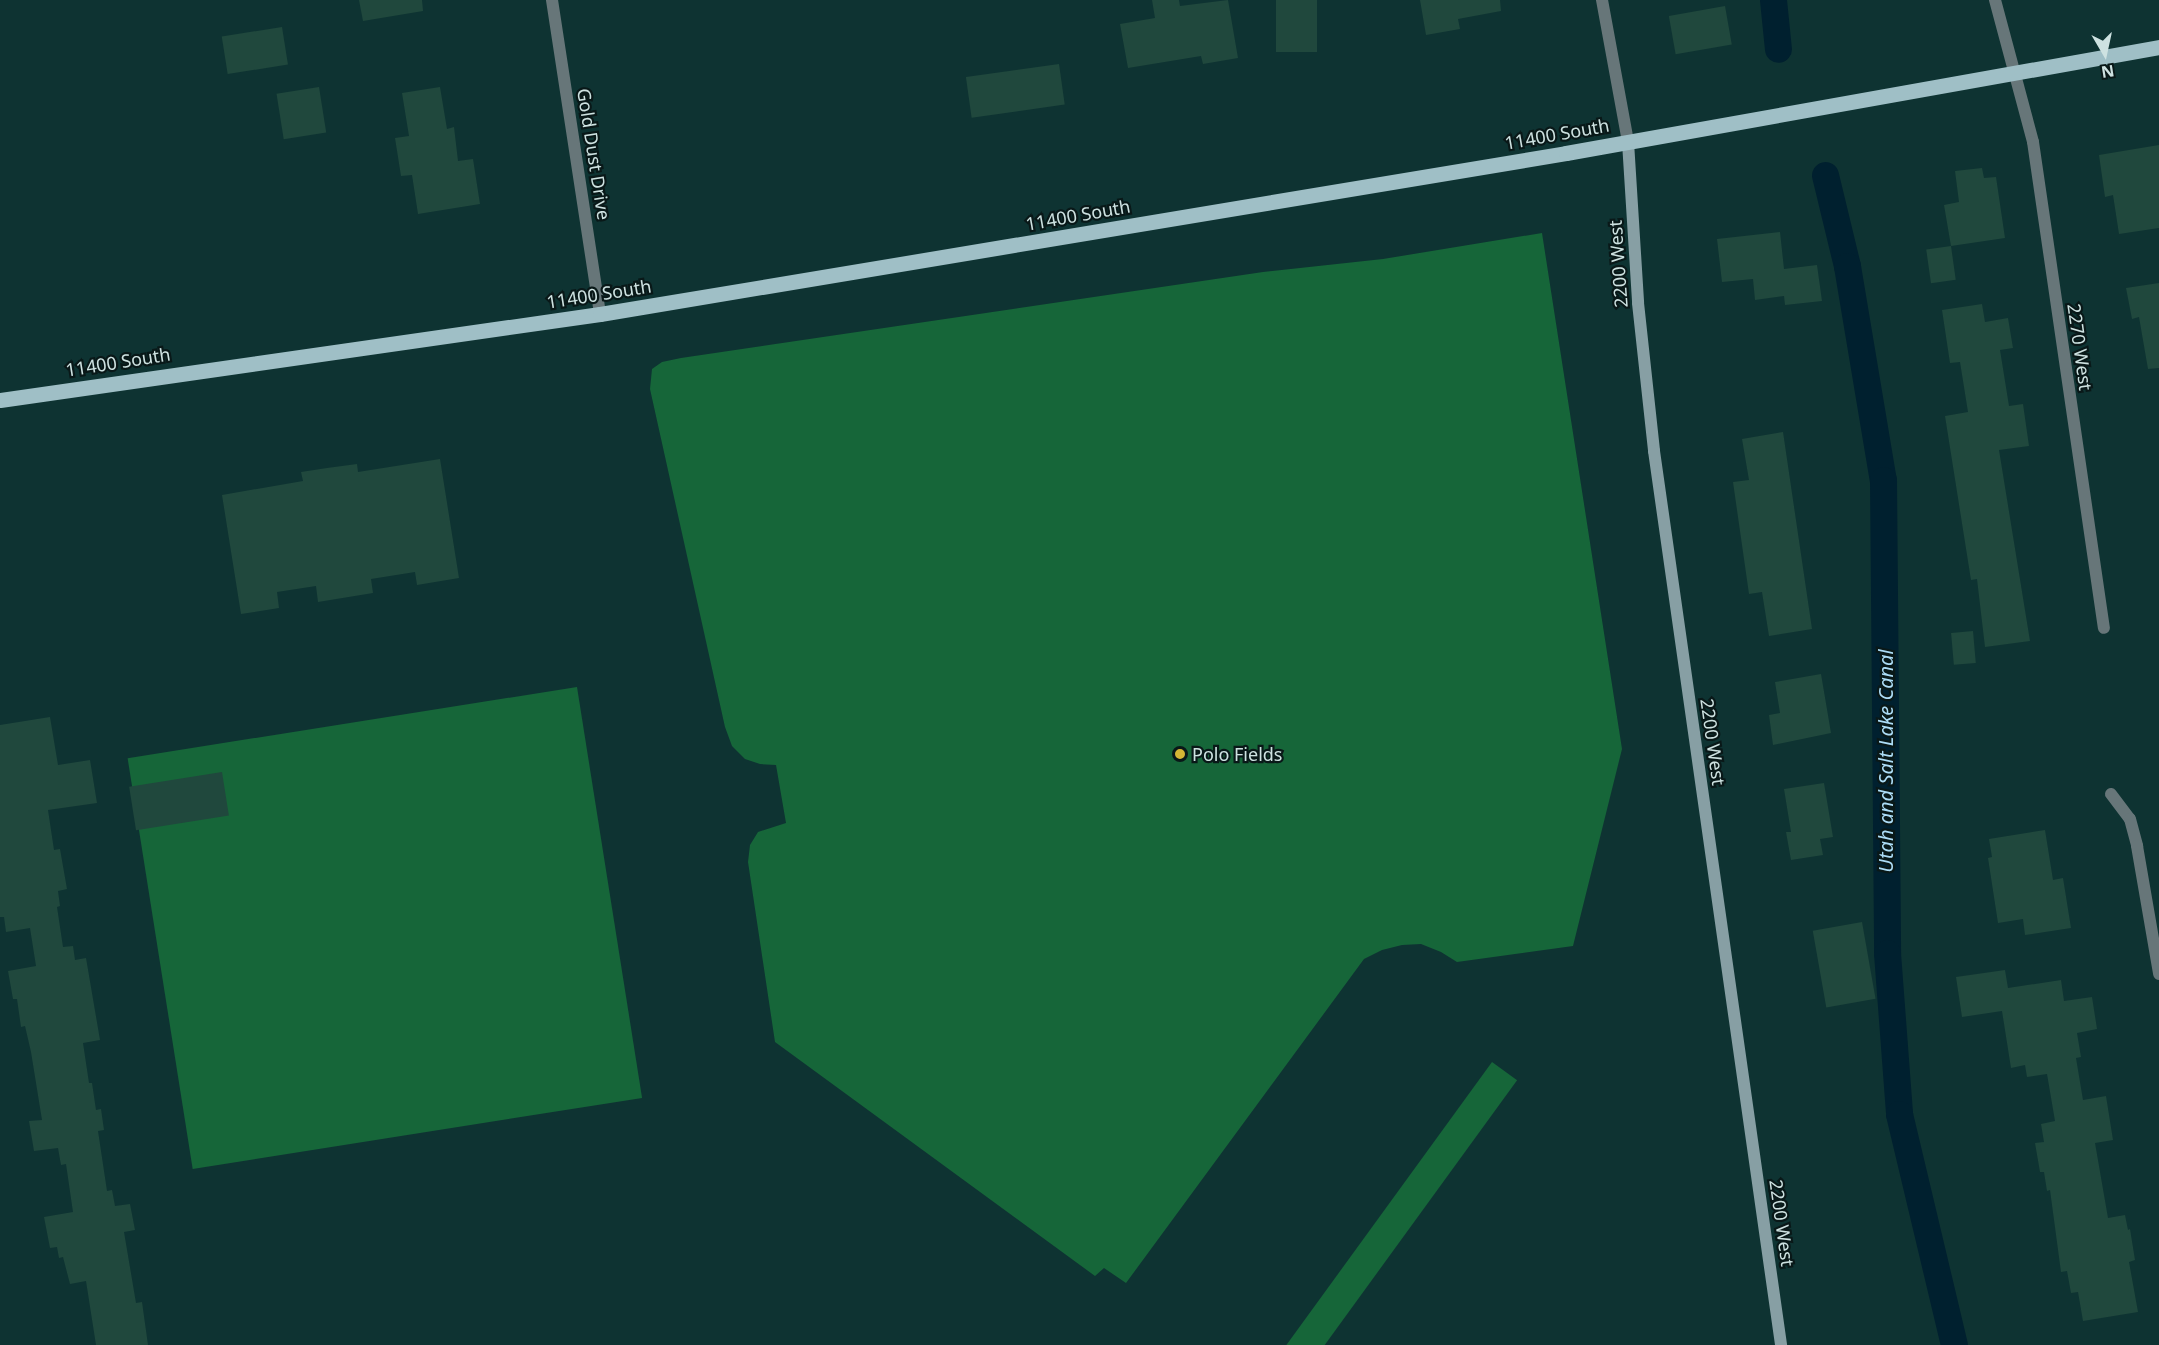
<!DOCTYPE html>
<html>
<head>
<meta charset="utf-8">
<style>
  body { margin:0 }
  #map { position:relative; width:2159px; height:1345px; overflow:hidden; background:#0e3332; font-family:"Noto Sans",sans-serif }
  div>[style] { position:absolute }
  .green>* { inset:0; background:#166639; transform-origin:0 0 }
  .canal>* { height:27px; margin:-13.5px; padding:0 13.5px; transform-origin:13.5px; border-radius:13.5px; background:#00202f }
  .building>* { inset:0; background:#20483d; transform-origin:0 0 }
  .street>* { height:12px; margin:-6px; padding:0 6px; transform-origin:6px; border-radius:6px; background:#677679 }
  .secondary>* { height:12px; margin:-6px; padding:0 6px; transform-origin:6px; border-radius:6px; background:#879fa4 }
  .primary>* { height:15px; margin:-7.5px; padding:0 7.5px; transform-origin:7.5px; border-radius:7.5px; background:#9fbfc6 }
  .dots>* { width:16px; height:16px; translate:-50% -50%; box-sizing:border-box; border:3px solid #091818; border-radius:50% }
  span { translate:-50% -50%; white-space:nowrap; text-align:center; line-height:1.15; -webkit-text-stroke:4.5px #091818; paint-order:stroke }
  .street-label { font-size:18px; color:#cee2e1 }
  .poi-label { font-size:18px; color:#cee2e1 }
  .left { translate:0 -50%; text-align:left }
  .water-label { font-size:20px; color:#acdcf6; font-style:italic }
  .north { position:absolute; left:2075px; top:24px; width:60px; height:60px; -webkit-text-stroke:4px #091818; paint-order:stroke; rotate:171deg; font-size:16px; font-weight:700; line-height:24px; text-align:center; color:#cee2e1 }
  .north::after { content:''; display:block; margin:auto; width:21px; height:27px; background:#cee2e1; clip-path:polygon(50% 0,100% 100%,50% 72%,0 100%) }
</style>
</head>
<body>
<div id="map">
  <div class="green">
    <i style="clip-path:polygon(1542px 233px,1622px 749px,1573px 946px,1457px 962px,1441px 952px,1421px 944px,1402px 945px,1382px 950px,1364px 959px,1126px 1283px,1104px 1268px,1095px 1276px,775px 1042px,748px 862px,750px 845px,758px 832px,786px 823px,776px 765px,760px 764px,745px 759px,732px 746px,725px 727px,650px 389px,652px 369px,662px 362px,681px 358px,1263px 272px,1383px 259px)"></i>
    <i style="left:577px;top:687px;width:416px;height:455px;rotate:81deg"></i>
    <i style="left:1492px;top:1062px;width:31px;height:351px;rotate:36deg"></i>
  </div>
  <div class="canal">
    <i style="left:1773px;top:0;width:49px;rotate:84.2deg"></i>
    <i style="left:1825px;top:175px;width:94px;rotate:76.4deg"></i>
    <i style="left:1847px;top:266px;width:217px;rotate:80.5deg"></i>
    <i style="left:1883px;top:480px;width:473px;rotate:89.5deg"></i>
    <i style="left:1887px;top:953px;width:161px;rotate:85.7deg"></i>
    <i style="left:1899px;top:1114px;width:237px;rotate:76.6deg"></i>
  </div>
  <div class="building">
    <i style="clip-path:polygon(359px 0,422px 0,423px 11px,363px 21px)"></i>
    <i style="clip-path:polygon(1152px 0,1179px 0,1180px 6px,1228px 0,1238px 58px,1203px 64px,1201px 56px,1128px 68px,1120px 24px,1155px 18px)"></i>
    <i style="left:1276px;top:0;width:41px;height:52px"></i>
    <i style="clip-path:polygon(1420px 0,1500px 0,1501px 11px,1458px 19px,1460px 29px,1426px 35px)"></i>
    <i style="left:1725px;top:6px;width:39px;height:57px;rotate:80deg"></i>
    <i style="left:282px;top:27px;width:38px;height:61px;rotate:81deg"></i>
    <i style="left:1059px;top:64px;width:41px;height:94px;rotate:82deg"></i>
    <i style="left:319px;top:87px;width:46px;height:43px;rotate:81deg"></i>
    <i style="clip-path:polygon(440px 87px,447px 129px,454px 127px,458px 161px,473px 159px,480px 204px,418px 214px,412px 175px,401px 176px,395px 138px,409px 136px,402px 93px)"></i>
    <i style="clip-path:polygon(2159px 145px,2159px 228px,2119px 234px,2113px 195px,2105px 197px,2099px 155px)"></i>
    <i style="clip-path:polygon(1982px 168px,1984px 178px,1996px 177px,2005px 238px,1951px 246px,1944px 205px,1959px 202px,1955px 171px)"></i>
    <i style="clip-path:polygon(1780px 232px,1784px 269px,1817px 265px,1822px 301px,1785px 305px,1784px 296px,1755px 300px,1753px 279px,1722px 282px,1717px 239px)"></i>
    <i style="left:1951px;top:246px;width:34px;height:25px;rotate:82deg"></i>
    <i style="clip-path:polygon(2159px 283px,2159px 368px,2148px 369px,2139px 317px,2132px 319px,2126px 288px)"></i>
    <i style="clip-path:polygon(1982px 304px,1985px 322px,2008px 318px,2013px 348px,2000px 350px,2009px 406px,2023px 404px,2029px 446px,1999px 450px,2030px 641px,1985px 647px,1977px 579px,1971px 580px,1945px 416px,1968px 412px,1960px 362px,1950px 363px,1942px 310px)"></i>
    <i style="clip-path:polygon(1783px 432px,1812px 629px,1769px 636px,1762px 592px,1749px 594px,1733px 482px,1749px 480px,1742px 439px)"></i>
    <i style="clip-path:polygon(440px 459px,459px 578px,417px 585px,415px 572px,371px 579px,373px 593px,318px 602px,316px 586px,277px 592px,279px 608px,241px 614px,222px 495px,303px 481px,301px 472px,327px 468px,357px 464px,358px 472px)"></i>
    <i style="left:1973px;top:631px;width:32px;height:22px;rotate:85deg"></i>
    <i style="clip-path:polygon(1821px 674px,1831px 733px,1773px 745px,1769px 715px,1780px 713px,1775px 682px)"></i>
    <i style="clip-path:polygon(50px 717px,58px 765px,90px 760px,97px 803px,48px 810px,54px 850px,60px 849px,67px 889px,58px 891px,60px 906px,57px 907px,63px 947px,73px 946px,75px 960px,86px 958px,100px 1040px,83px 1043px,89px 1083px,92px 1083px,96px 1110px,101px 1109px,104px 1130px,98px 1131px,107px 1191px,112px 1190px,115px 1206px,130px 1204px,135px 1230px,124px 1232px,136px 1303px,142px 1302px,148px 1345px,96px 1345px,86px 1281px,70px 1284px,63px 1257px,59px 1258px,57px 1247px,50px 1248px,44px 1217px,73px 1212px,66px 1164px,61px 1165px,58px 1148px,34px 1151px,29px 1121px,42px 1120px,31px 1052px,25px 1026px,21px 1027px,17px 999px,13px 999px,8px 971px,36px 966px,30px 928px,6px 932px,4px 917px,0 917px,0 725px)"></i>
    <i style="left:222px;top:772px;width:44px;height:94px;rotate:81deg"></i>
    <i style="clip-path:polygon(1824px 783px,1833px 837px,1820px 839px,1823px 855px,1791px 860px,1786px 832px,1791px 832px,1784px 789px)"></i>
    <i style="clip-path:polygon(2045px 830px,2053px 880px,2063px 878px,2071px 928px,2025px 935px,2023px 919px,1998px 923px,1988px 858px,1992px 857px,1989px 839px)"></i>
    <i style="left:1862px;top:922px;width:78px;height:50px;rotate:80deg"></i>
    <i style="clip-path:polygon(2005px 970px,2008px 988px,2061px 980px,2064px 1001px,2092px 997px,2097px 1029px,2077px 1033px,2081px 1057px,2076px 1058px,2083px 1100px,2106px 1096px,2113px 1140px,2095px 1143px,2108px 1218px,2125px 1215px,2128px 1230px,2130px 1229px,2135px 1260px,2129px 1262px,2138px 1312px,2083px 1321px,2078px 1292px,2071px 1293px,2067px 1271px,2061px 1272px,2050px 1190px,2047px 1191px,2044px 1172px,2040px 1172px,2035px 1143px,2044px 1142px,2041px 1124px,2055px 1121px,2047px 1074px,2027px 1077px,2025px 1065px,2011px 1068px,2002px 1011px,1962px 1017px,1956px 977px)"></i>
  </div>
  <div class="street">
    <i style="left:552px;top:0;width:318px;rotate:81.3deg"></i>
    <i style="left:1602px;top:0;width:144px;rotate:79.6deg"></i>
    <i style="left:1995px;top:0;width:147px;rotate:75deg"></i>
    <i style="left:2033px;top:142px;width:491px;rotate:81.7deg"></i>
    <i style="left:2111px;top:794px;width:31px;rotate:53deg"></i>
    <i style="left:2130px;top:819px;width:28px;rotate:75deg"></i>
    <i style="left:2137px;top:846px;width:130px;rotate:80.2deg"></i>
  </div>
  <div class="secondary">
    <i style="left:1628px;top:142px;width:161px;rotate:86.4deg"></i>
    <i style="left:1638px;top:303px;width:149px;rotate:83.8deg"></i>
    <i style="left:1654px;top:451px;width:903px;rotate:81.91deg"></i>
  </div>
  <div class="primary">
    <i style="left:0;top:400px;width:606px;rotate:-8.16deg"></i>
    <i style="left:600px;top:314px;width:979px;rotate:-9.46deg"></i>
    <i style="left:1566px;top:153px;width:602px;rotate:-10.13deg"></i>
  </div>
  <div class="dots">
    <i style="left:1180px;top:754px;background:#d4b635"></i>
  </div>
  <div class="street-label">
    <span style="left:1557px;top:134px;rotate:-10deg">11400 South</span>
    <span style="left:594px;top:154px;rotate:81deg">Gold Dust Drive</span>
    <span style="left:1078px;top:215px;rotate:-10deg">11400 South</span>
    <span style="left:1618px;top:264px;rotate:-94deg">2200 West</span>
    <span style="left:599px;top:294px;rotate:-9deg">11400 South</span>
    <span style="left:2080px;top:347px;rotate:82deg">2270 West</span>
    <span style="left:118px;top:362px;rotate:-9deg">11400 South</span>
    <span style="left:1713px;top:742px;rotate:82deg">2200 West</span>
    <span style="left:1782px;top:1223px;rotate:82deg">2200 West</span>
  </div>
  <div class="poi-label">
    <span class="left" style="left:1192px;top:754px">Polo Fields</span>
  </div>
  <div class="water-label">
    <span style="left:1885px;top:761px;rotate:-90deg">Utah and Salt Lake Canal</span>
  </div>
  <div class="north">N</div>
</div>
</body>
</html>
